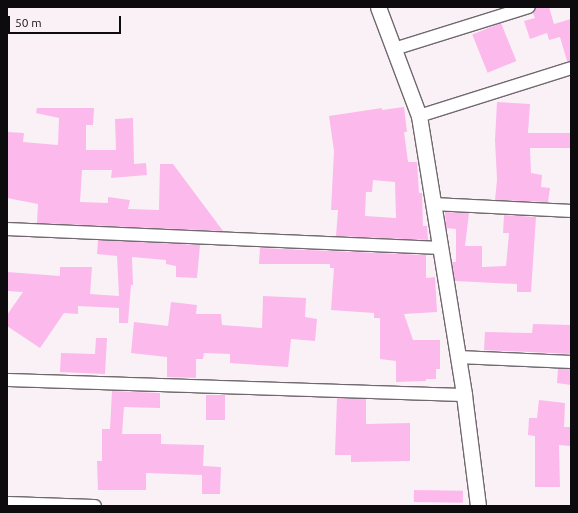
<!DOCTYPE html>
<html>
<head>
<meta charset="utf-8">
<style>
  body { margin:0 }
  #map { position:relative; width:578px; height:513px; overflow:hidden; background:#faf1f7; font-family:Ubuntu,sans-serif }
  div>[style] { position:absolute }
  .building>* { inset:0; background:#fcb9ec; transform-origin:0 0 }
  .roads { filter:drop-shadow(1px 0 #70686e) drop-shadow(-1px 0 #70686e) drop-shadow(0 1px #70686e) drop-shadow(0 -1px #70686e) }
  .minor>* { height:12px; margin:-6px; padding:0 6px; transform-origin:6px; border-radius:6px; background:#fff }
  .tertiary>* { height:15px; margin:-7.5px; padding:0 7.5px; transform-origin:7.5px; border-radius:7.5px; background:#fff }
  span { translate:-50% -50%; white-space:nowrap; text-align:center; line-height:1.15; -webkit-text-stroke:3px #faf1f7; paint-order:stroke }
  .frame { position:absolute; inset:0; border:8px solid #0d0b0d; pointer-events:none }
  .scale { position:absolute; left:8px; top:16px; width:113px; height:18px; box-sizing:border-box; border:2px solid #0d0b0d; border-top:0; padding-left:5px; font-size:12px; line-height:14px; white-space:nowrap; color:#0d0b0d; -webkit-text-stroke:3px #faf1f7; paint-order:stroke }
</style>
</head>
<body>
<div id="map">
  <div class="building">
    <i style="clip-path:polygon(541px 7px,549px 7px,554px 24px,571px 19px,571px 61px,567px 61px,560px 37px,549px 40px,547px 33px,530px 39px,524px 21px,535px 18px,533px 13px,536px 8px)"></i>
    <i style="left:501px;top:23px;width:41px;height:31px;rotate:68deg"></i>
    <i style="clip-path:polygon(497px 102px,530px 104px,528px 133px,571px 133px,571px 148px,530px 148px,531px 173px,542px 175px,541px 187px,550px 188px,548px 202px,495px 200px,497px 180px,495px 140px)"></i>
    <i style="clip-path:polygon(evenodd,404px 107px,407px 132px,404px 132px,408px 162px,417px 162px,419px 193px,422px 193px,423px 226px,427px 226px,428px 240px,336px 236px,338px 210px,331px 210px,334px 151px,329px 116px,382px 108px,382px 110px,404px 107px,373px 180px,395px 182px,396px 218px,365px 216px,366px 192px,372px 192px,373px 180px)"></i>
    <i style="clip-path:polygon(37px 108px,94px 108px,93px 125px,86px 125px,86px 150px,116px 150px,115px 119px,133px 118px,134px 164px,146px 163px,147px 175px,111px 178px,112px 170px,82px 170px,80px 202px,108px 203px,108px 197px,130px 200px,128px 209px,159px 210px,160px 164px,173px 164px,223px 231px,37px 223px,38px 204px,7px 198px,7px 132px,24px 133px,23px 142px,58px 145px,59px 118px,36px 113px)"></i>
    <i style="clip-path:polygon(445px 212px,469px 213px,465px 246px,482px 246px,482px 267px,506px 266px,509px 233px,503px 233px,504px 215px,536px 217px,531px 292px,517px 292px,517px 284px,455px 281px,452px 262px,456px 262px,456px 229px,446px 228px)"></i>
    <i style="clip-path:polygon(98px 240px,200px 245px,197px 278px,176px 277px,176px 266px,166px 264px,166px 260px,132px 257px,133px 285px,131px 285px,128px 323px,119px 323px,119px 308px,78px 306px,78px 314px,64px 313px,40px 348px,7px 326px,7px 315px,23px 292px,7px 291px,7px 272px,60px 276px,60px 267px,92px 267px,90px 294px,119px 296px,117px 256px,97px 254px)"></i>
    <i style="clip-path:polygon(260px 248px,426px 255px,426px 278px,435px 277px,437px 312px,404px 314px,413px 340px,440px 340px,440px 369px,436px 369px,436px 379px,426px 379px,426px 381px,396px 382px,396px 361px,380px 359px,380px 318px,374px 318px,374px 313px,331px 310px,334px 268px,330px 268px,330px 264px,259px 264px)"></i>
    <i style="clip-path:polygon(263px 296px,306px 298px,305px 317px,317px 319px,315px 341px,291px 339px,288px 367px,230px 363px,230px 354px,204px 353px,203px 359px,196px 359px,196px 378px,167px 377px,167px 357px,131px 353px,134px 322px,168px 326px,171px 302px,197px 305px,196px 314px,221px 314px,222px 325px,262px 328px)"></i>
    <i style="clip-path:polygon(533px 324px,571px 325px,571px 354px,484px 350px,485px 332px,532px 333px)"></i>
    <i style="clip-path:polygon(96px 338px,107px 338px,105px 374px,60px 372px,61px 353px,95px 354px)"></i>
    <i style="clip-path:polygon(558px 369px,571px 369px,571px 385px,557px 383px)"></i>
    <i style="clip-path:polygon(112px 391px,160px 393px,160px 408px,124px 407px,122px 434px,161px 434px,161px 444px,204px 445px,203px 466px,221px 467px,220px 494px,202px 494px,202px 475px,146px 473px,146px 490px,98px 490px,97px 461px,102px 461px,102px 429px,110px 429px)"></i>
    <i style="left:206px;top:395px;width:19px;height:25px"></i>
    <i style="clip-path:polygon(337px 398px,366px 399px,366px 424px,410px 423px,410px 461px,351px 462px,351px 455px,335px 455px)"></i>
    <i style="clip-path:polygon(539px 400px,565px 403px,564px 427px,571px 427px,571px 446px,559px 445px,560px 487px,535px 487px,535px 436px,528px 435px,529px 418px,537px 418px)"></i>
    <i style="left:414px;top:490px;width:49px;height:12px;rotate:1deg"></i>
  </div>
  <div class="roads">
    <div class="minor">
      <i style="left:394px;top:49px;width:141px;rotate:-17.3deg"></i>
      <i style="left:419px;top:116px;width:159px;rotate:-17.5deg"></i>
      <i style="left:434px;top:204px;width:137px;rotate:2.9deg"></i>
      <i style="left:7px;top:229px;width:434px;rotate:2.5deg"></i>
      <i style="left:458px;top:357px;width:113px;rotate:2.5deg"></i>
      <i style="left:7px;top:380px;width:457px;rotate:1.9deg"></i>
      <i style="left:7px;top:503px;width:88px;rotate:2deg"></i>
    </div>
    <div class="tertiary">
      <i style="left:378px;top:7px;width:116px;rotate:69.4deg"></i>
      <i style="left:419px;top:116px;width:283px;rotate:80.8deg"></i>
      <i style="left:464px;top:395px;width:112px;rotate:82.8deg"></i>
    </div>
  </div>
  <div class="frame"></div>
  <div class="scale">50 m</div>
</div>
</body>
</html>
